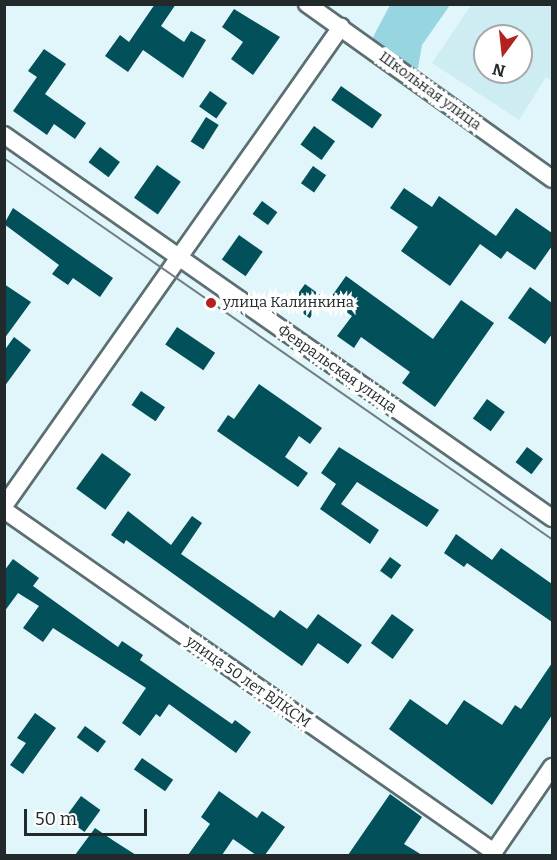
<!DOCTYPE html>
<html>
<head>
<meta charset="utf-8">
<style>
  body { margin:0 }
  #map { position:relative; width:557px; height:860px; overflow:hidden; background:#e1f6fa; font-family:Bitter,serif }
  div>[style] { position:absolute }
  .built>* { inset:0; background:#ceedf2 }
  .green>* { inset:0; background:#97d6e0 }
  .building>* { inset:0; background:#025059; transform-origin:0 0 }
  .roads { filter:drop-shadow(2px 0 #5c6f72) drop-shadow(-2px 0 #5c6f72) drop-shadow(0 2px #5c6f72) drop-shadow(0 -2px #5c6f72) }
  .street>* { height:16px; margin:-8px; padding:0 8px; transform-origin:8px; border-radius:8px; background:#fff }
  .tram>* { height:1.5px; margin:-0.75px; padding:0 0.75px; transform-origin:0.75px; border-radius:0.75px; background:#717e81 }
  .dots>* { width:16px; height:16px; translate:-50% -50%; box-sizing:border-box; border:3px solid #fff; border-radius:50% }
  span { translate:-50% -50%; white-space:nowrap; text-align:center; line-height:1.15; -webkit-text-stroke:6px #fff; paint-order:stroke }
  .street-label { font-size:15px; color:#21292a }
  .poi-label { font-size:15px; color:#21292a }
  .left { translate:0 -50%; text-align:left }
  .frame { position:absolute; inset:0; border:6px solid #21292a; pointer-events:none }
  .north { position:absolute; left:473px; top:24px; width:60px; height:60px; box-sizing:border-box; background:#fff; border:2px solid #a6a9aa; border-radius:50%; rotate:195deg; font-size:16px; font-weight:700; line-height:24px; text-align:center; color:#21292a }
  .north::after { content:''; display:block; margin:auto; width:21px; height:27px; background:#b2221e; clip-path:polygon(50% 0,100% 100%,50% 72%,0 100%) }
  .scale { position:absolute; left:24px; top:809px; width:123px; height:27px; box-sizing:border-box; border:3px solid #21292a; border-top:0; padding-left:8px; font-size:18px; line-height:21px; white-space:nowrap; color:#21292a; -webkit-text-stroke:4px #fff; paint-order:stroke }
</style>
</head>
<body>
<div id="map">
  <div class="built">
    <i style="clip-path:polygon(evenodd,471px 5px,552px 5px,552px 81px,546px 77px,519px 120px,432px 63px,471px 5px,485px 36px,521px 36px,521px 72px,485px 72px,485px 36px)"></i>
  </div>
  <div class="green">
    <i style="clip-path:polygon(390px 5px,450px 5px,422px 45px,418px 68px,412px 72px,378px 46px,373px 37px)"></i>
  </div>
  <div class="building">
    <i style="clip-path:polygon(155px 4px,176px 4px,161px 26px,184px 42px,191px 31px,206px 40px,183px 78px,143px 50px,128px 72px,105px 56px,120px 35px,129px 42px)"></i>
    <i style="clip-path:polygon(234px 9px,280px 37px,253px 75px,231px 59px,243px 42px,222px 27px)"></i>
    <i style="clip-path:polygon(44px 49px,66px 64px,45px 94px,86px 123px,75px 139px,54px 124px,47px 135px,13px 111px,37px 77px,28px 71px)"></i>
    <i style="left:341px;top:86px;width:50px;height:17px;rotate:35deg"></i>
    <i style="left:210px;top:91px;width:21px;height:19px;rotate:35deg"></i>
    <i style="left:206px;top:117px;width:15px;height:29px;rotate:32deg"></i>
    <i style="left:314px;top:126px;width:26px;height:23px;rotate:36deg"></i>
    <i style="left:100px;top:147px;width:25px;height:19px;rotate:37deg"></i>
    <i style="left:157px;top:165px;width:29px;height:40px;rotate:35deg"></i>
    <i style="left:313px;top:166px;width:16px;height:21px;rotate:35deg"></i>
    <i style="clip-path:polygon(404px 188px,432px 207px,439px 196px,496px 236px,516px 208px,552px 233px,552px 246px,535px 270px,507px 251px,501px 259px,480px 244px,450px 286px,401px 251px,418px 227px,390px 208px)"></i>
    <i style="left:262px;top:201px;width:19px;height:16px;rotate:36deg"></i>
    <i style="clip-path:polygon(13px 208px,113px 278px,100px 297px,73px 278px,68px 285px,52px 274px,59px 265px,4px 224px)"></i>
    <i style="left:239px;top:235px;width:29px;height:30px;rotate:35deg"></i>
    <i style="clip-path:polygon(346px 276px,433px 339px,461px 300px,494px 323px,435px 407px,402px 383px,410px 372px,361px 337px,354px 348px,337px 336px,352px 316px,329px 300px)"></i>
    <i style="clip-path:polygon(4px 284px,31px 302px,4px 339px)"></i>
    <i style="left:305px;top:284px;width:24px;height:25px;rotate:36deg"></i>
    <i style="clip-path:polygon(530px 287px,552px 303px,552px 334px,545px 344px,508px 318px)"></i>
    <i style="left:177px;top:327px;width:46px;height:21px;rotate:34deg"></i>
    <i style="clip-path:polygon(14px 337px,31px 350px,4px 387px,4px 351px)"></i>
    <i style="clip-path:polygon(259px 384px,322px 428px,310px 444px,299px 436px,285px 457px,308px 473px,298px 487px,217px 431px,228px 415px,234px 419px)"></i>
    <i style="left:141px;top:391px;width:29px;height:17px;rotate:34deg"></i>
    <i style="left:487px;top:399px;width:22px;height:24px;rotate:36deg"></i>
    <i style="clip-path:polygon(339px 447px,439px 510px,427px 527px,357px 482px,341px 504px,379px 530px,370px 544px,320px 509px,336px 484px,321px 473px)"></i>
    <i style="left:527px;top:447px;width:20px;height:19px;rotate:37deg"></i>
    <i style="left:102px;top:453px;width:36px;height:44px;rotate:36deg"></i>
    <i style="clip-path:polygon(128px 511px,171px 545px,192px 516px,202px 523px,181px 554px,274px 618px,280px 610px,307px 629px,318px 614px,362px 645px,348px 664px,318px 643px,302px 666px,126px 540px,124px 544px,111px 535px)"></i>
    <i style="clip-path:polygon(456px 534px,492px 560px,501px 548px,552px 584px,552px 622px,467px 563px,464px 567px,444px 553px)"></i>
    <i style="left:390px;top:557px;width:14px;height:17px;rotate:36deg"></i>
    <i style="clip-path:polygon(13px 559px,39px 578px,33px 586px,118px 647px,122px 641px,143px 655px,140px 660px,232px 724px,235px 720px,251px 732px,236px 753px,169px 704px,160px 717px,156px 714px,140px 736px,122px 723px,146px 688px,53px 628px,43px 642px,23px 628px,39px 606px,18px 593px,4px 612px,4px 571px)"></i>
    <i style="left:392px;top:614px;width:27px;height:36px;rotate:36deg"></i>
    <i style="clip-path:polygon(552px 663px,552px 715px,492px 805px,389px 729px,410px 699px,447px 725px,464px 700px,502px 725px,515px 705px,521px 709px)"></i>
    <i style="clip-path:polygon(35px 713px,56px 728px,23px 774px,10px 765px,26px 743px,17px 738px)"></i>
    <i style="left:85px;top:726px;width:26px;height:14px;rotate:36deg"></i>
    <i style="left:142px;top:758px;width:38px;height:14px;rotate:35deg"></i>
    <i style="clip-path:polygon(219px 791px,257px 818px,262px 811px,285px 827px,265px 855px,256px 855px,233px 839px,222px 855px,188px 855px,210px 824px,201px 817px)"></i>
    <i style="clip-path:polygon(390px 794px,422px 817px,404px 844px,422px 855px,348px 855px)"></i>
    <i style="left:81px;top:796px;width:24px;height:27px;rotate:36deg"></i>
    <i style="clip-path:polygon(95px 828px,114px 841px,136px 855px,75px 855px)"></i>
  </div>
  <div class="roads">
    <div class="street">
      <i style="left:307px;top:4px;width:301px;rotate:35.5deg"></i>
      <i style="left:4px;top:135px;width:669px;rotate:34.95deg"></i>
      <i style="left:4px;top:506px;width:586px;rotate:-54.87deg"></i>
      <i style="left:4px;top:510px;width:598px;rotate:34.91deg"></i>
      <i style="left:491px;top:856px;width:108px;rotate:-55.6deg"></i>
    </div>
  </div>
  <div class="tram">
    <i style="left:4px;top:158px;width:667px;rotate:34.81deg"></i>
  </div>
  <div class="dots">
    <i style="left:211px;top:303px;background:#b2221e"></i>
  </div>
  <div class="street-label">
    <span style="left:430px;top:91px;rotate:36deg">Школьная улица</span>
    <span style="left:337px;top:369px;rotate:35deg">Февральская улица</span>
    <span style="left:248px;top:682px;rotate:35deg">улица 50 лет ВЛКСМ</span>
  </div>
  <div class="poi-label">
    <span class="left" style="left:223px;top:303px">улица Калинкина</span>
  </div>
  <div class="frame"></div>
  <div class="north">N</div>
  <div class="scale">50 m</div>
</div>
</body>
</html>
